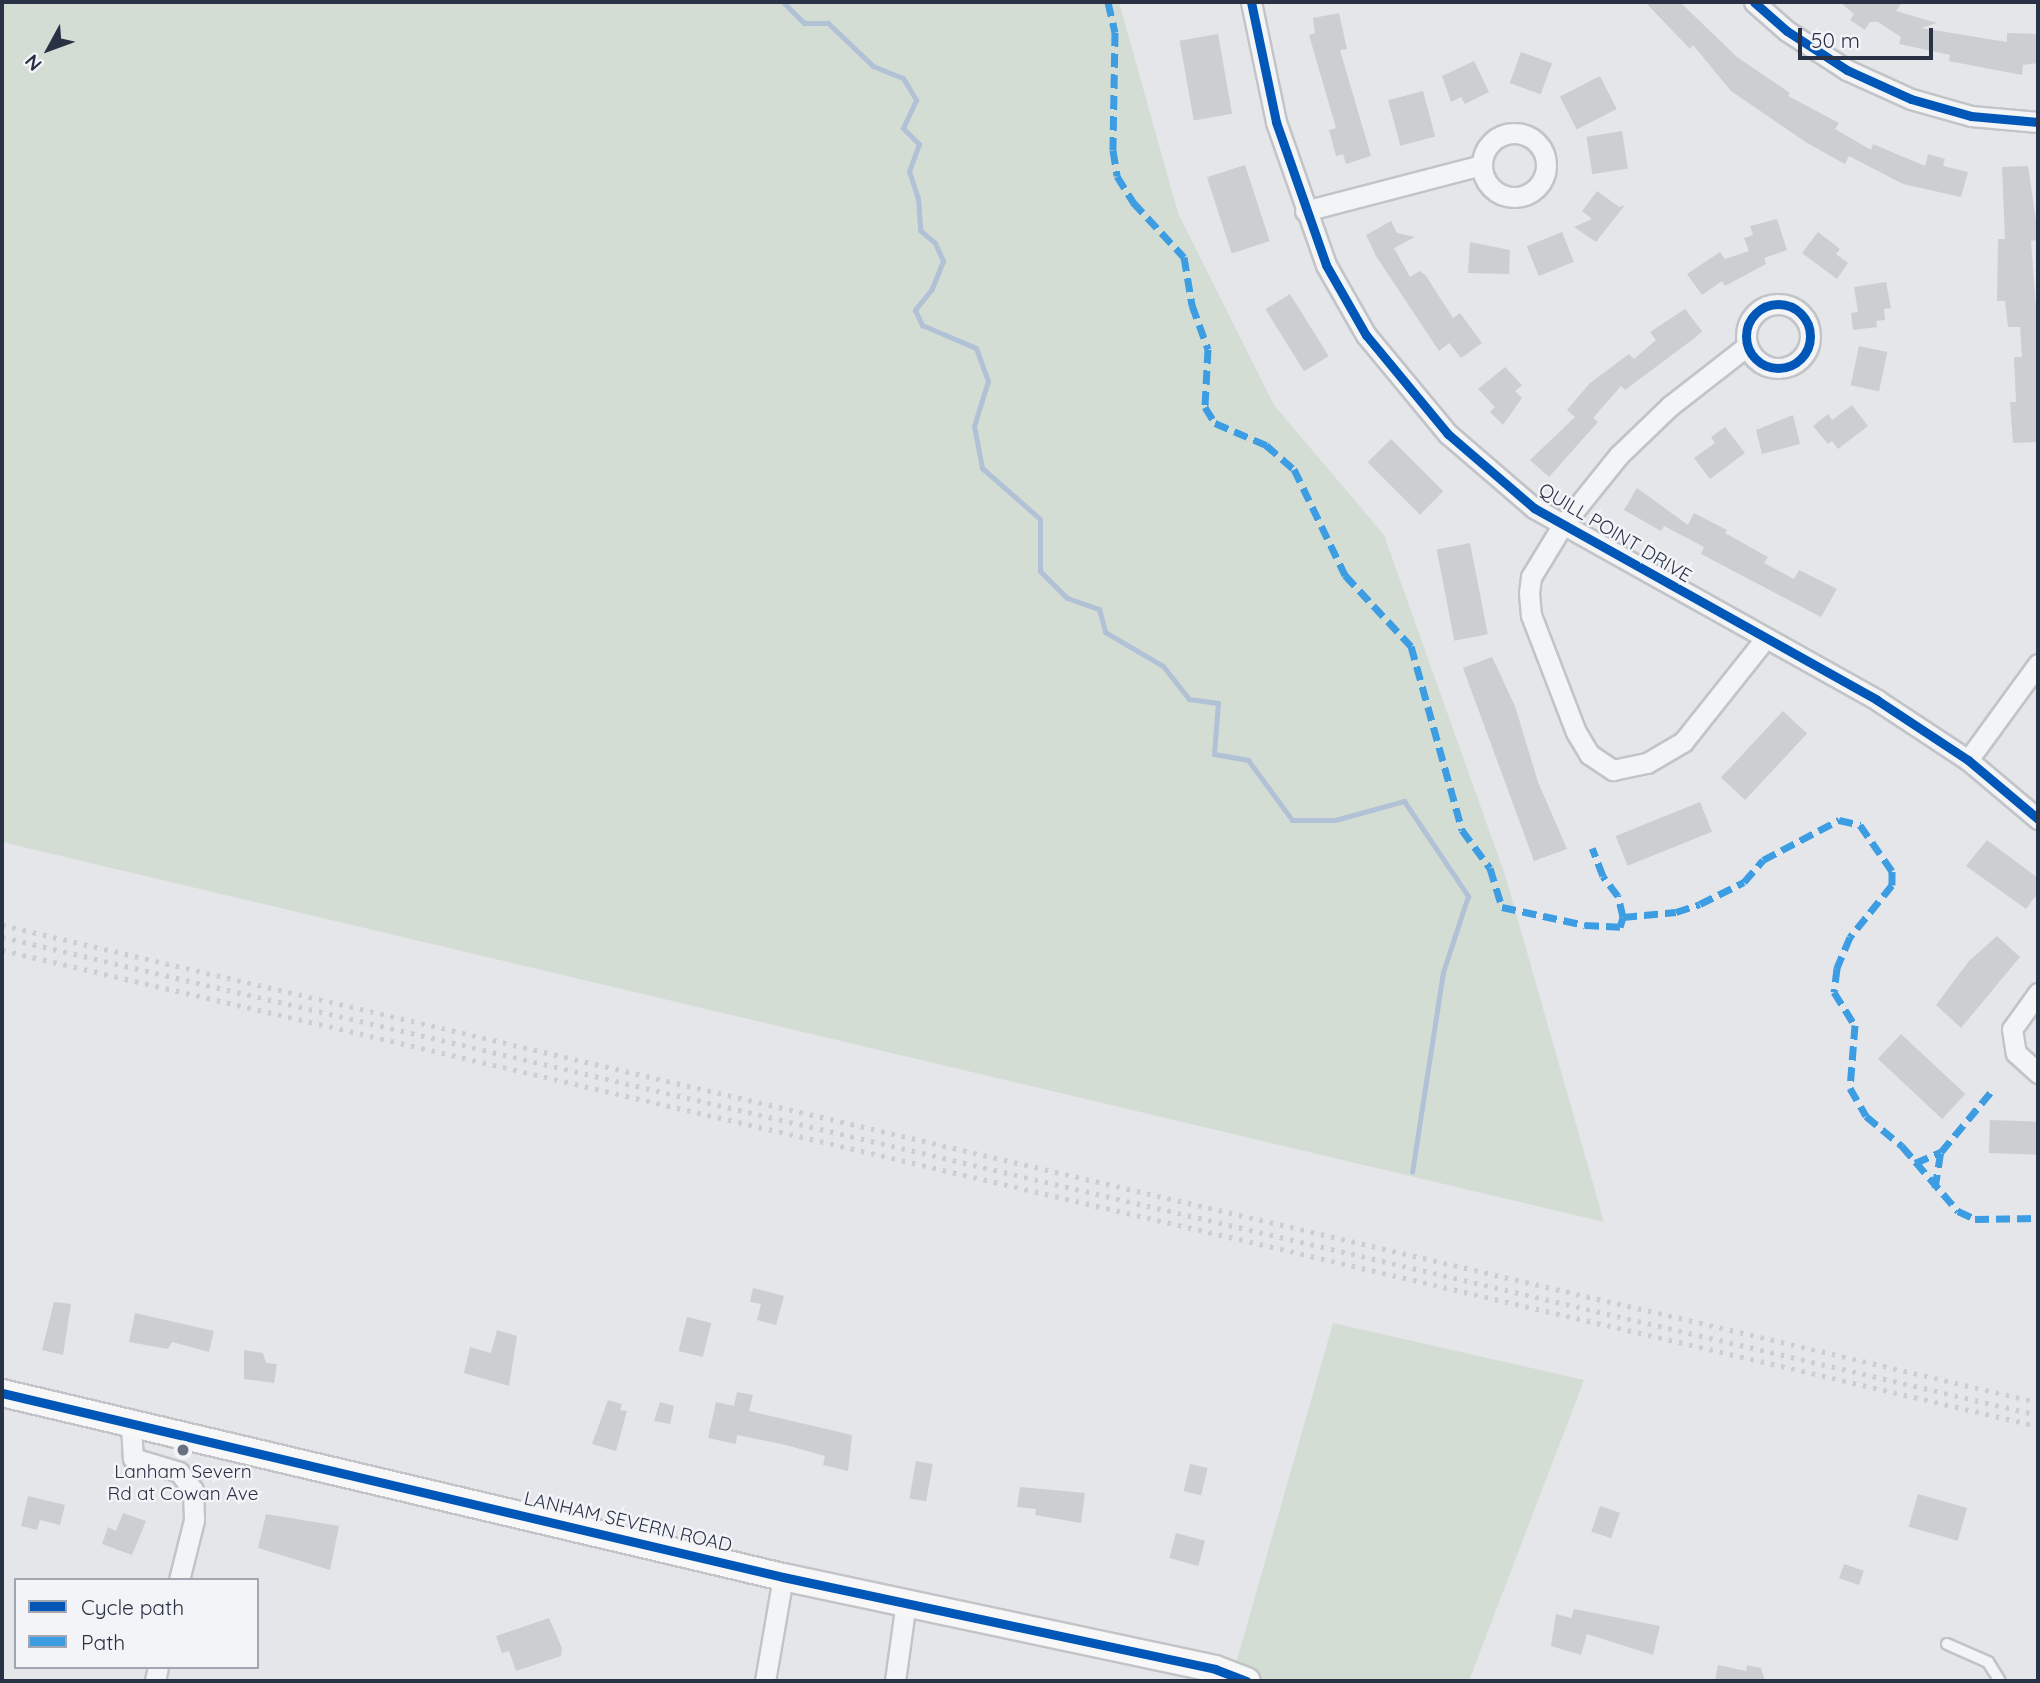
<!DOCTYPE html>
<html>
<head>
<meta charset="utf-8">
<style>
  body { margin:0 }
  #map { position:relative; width:2040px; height:1683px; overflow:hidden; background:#e4e6e9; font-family:Quicksand,sans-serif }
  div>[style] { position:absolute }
  .green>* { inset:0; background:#d4ddd4 }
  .stream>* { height:5px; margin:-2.5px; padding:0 2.5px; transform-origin:2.5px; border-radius:2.5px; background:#b1c1d6 }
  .building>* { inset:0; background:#cdced2; transform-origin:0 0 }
  .roads { filter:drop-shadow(2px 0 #c2c4c7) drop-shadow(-2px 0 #c2c4c7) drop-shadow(0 2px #c2c4c7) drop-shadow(0 -2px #c2c4c7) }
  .service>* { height:10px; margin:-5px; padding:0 5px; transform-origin:5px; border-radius:5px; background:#f3f4f6 }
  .minor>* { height:19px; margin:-9.5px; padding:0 9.5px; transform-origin:9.5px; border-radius:9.5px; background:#f3f4f6 }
  .minor>.ring { margin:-9.5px; padding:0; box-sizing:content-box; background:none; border:19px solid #f3f4f6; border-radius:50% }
  .secondary>* { height:26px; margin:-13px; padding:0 13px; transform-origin:13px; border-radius:13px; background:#f7f7f7 }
  .rail>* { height:5px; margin-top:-2.5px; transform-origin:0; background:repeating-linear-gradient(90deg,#ccced1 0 3.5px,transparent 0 10.5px) }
  .quiet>* { height:7px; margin-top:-3.5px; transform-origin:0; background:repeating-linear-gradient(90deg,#3d9de3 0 14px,transparent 0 21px) }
  .cycleway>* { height:9px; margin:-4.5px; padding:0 4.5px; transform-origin:4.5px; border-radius:4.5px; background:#0057b8 }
  .cycleway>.ring { margin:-4.5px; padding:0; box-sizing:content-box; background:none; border:9px solid #0057b8; border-radius:50% }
  .dots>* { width:19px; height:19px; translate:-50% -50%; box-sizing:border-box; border:4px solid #f2f4f8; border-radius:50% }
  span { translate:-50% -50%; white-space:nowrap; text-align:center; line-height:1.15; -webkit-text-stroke:5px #f2f4f8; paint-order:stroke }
  .street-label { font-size:19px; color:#293145 }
  .poi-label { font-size:19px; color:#293145 }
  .frame { position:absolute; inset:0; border:4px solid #293145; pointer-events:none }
  .legend { position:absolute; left:14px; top:1578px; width:245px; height:91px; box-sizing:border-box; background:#f2f4f8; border:2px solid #a2a6b0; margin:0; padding:9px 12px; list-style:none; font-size:21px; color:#293145 }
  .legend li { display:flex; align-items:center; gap:14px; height:35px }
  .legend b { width:35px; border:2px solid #a2a6b0 }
  .north { position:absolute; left:14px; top:14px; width:70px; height:70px; -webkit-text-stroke:5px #f2f4f8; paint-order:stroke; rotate:229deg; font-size:19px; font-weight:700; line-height:28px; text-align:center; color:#293145 }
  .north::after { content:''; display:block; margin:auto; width:24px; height:32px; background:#293145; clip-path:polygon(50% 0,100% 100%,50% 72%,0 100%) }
  .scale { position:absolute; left:1798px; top:28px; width:135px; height:32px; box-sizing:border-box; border:4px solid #293145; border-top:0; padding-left:9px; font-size:21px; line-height:24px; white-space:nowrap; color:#293145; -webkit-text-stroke:5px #f2f4f8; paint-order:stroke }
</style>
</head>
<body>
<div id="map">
  <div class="green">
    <i style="clip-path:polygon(2px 2px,1119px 2px,1178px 213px,1274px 405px,1384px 535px,1505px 875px,1604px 1222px,2px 842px)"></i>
    <i style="clip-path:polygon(1333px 1323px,1584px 1380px,1469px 1681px,1231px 1681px)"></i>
  </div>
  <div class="stream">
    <i style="left:783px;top:2px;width:30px;rotate:45deg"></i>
    <i style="left:804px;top:23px;width:24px"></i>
    <i style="left:828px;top:23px;width:62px;rotate:43.7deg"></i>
    <i style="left:873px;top:66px;width:32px;rotate:22deg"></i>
    <i style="left:903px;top:78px;width:26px;rotate:59deg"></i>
    <i style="left:916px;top:100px;width:31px;rotate:115deg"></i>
    <i style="left:903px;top:128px;width:23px;rotate:45deg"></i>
    <i style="left:919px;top:144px;width:29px;rotate:110deg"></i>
    <i style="left:909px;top:171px;width:28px;rotate:72deg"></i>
    <i style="left:918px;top:198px;width:32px;rotate:86deg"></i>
    <i style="left:920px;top:230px;width:20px;rotate:41deg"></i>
    <i style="left:935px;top:243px;width:20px;rotate:66deg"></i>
    <i style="left:943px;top:261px;width:31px;rotate:112deg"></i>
    <i style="left:931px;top:290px;width:26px;rotate:129deg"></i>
    <i style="left:915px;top:310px;width:17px;rotate:65deg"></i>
    <i style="left:922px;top:325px;width:59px;rotate:23.1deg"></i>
    <i style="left:976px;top:348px;width:35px;rotate:70deg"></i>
    <i style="left:988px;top:381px;width:47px;rotate:107.3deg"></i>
    <i style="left:974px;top:426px;width:43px;rotate:79.2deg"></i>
    <i style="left:982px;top:468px;width:77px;rotate:41.3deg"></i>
    <i style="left:1040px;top:519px;width:52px;rotate:90deg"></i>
    <i style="left:1040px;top:571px;width:38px;rotate:45deg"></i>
    <i style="left:1067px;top:598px;width:34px;rotate:19deg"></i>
    <i style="left:1099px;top:609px;width:24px;rotate:75deg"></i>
    <i style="left:1105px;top:632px;width:67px;rotate:30.4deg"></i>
    <i style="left:1163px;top:666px;width:42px;rotate:51.8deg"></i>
    <i style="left:1189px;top:699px;width:29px;rotate:8deg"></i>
    <i style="left:1218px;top:703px;width:51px;rotate:94.5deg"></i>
    <i style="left:1214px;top:754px;width:35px;rotate:10deg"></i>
    <i style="left:1248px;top:760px;width:74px;rotate:53.7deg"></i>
    <i style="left:1292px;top:820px;width:43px"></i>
    <i style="left:1335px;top:820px;width:72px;rotate:-15.4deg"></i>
    <i style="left:1404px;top:801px;width:115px;rotate:56deg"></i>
    <i style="left:1468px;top:896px;width:80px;rotate:108.2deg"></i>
    <i style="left:1443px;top:972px;width:202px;rotate:98.8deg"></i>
  </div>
  <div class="building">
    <i style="clip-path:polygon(1645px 2px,1680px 2px,1737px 57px,1790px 93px,1788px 96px,1839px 123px,1835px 129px,1871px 150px,1873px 144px,1925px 166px,1928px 154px,1945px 159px,1943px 166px,1968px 172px,1961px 197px,1903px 184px,1849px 156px,1845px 164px,1807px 143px,1731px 91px,1693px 45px,1690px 49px)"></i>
    <i style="clip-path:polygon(1840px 2px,1902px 2px,1896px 11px,1937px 23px,1921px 28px,2007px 42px,2007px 33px,2038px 34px,2038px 63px,2023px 65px,2022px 75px,1949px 61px,1950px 55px,1899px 44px,1901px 37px,1878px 22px,1870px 22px,1865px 30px,1850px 20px,1854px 14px)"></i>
    <i style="clip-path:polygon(1339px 13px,1347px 49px,1340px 50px,1371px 156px,1346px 164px,1343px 154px,1336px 156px,1329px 130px,1336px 128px,1309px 35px,1315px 33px,1313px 18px)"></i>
    <i style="left:1218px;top:34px;width:81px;height:39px;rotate:80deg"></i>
    <i style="left:1521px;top:52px;width:33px;height:33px;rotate:20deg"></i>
    <i style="clip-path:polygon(1474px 61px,1489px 92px,1465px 104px,1461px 97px,1451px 102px,1442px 76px)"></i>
    <i style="left:1600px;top:76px;width:37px;height:45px;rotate:63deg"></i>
    <i style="left:1423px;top:91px;width:47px;height:36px;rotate:75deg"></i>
    <i style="left:1622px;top:131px;width:38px;height:36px;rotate:81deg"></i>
    <i style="left:1245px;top:165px;width:80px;height:40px;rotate:72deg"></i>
    <i style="clip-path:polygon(2028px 166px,2038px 234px,2038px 240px,2031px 241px,2038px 334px,2038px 442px,2013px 443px,2010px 402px,2016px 402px,2014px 357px,2022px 357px,2020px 327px,2008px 327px,2005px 301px,1997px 301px,1998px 239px,2005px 239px,2002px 167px)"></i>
    <i style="clip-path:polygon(1597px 191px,1619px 207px,1625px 205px,1596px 242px,1574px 227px,1592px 219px,1582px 211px)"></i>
    <i style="clip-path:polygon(1777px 219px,1787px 250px,1764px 258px,1766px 264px,1725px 286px,1722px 281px,1702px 295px,1687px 274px,1720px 252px,1725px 259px,1749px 251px,1744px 238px,1753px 235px,1750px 226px)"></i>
    <i style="clip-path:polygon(1391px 221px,1397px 233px,1415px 237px,1394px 248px,1410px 277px,1420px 271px,1426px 276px,1453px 318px,1460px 313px,1482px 343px,1461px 358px,1449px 343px,1439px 351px,1376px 256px,1366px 235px)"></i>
    <i style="left:1562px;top:232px;width:32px;height:38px;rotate:68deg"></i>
    <i style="clip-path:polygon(1818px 232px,1840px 249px,1836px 254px,1848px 263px,1837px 279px,1802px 253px)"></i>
    <i style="clip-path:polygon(1470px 242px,1510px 250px,1509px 274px,1468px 273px)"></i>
    <i style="clip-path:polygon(1886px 282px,1891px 308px,1884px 309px,1885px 320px,1876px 321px,1877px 327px,1853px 330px,1851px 313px,1858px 312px,1854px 287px)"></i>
    <i style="left:1290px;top:294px;width:73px;height:29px;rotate:58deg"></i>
    <i style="clip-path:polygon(1685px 309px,1702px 331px,1696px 337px,1625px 390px,1621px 386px,1593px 418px,1598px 422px,1549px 477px,1530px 460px,1575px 417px,1567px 410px,1590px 383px,1629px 354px,1634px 359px,1656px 340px,1650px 332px)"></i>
    <i style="left:1859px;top:346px;width:29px;height:40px;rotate:12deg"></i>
    <i style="clip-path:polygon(1505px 367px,1522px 385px,1515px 391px,1522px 398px,1503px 425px,1490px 412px,1495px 407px,1478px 389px)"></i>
    <i style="clip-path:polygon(1852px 405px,1868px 426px,1838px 449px,1832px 441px,1828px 444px,1813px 426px,1828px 414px,1832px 420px)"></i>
    <i style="clip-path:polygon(1793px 415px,1800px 444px,1762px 454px,1756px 430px)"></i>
    <i style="clip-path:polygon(1725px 427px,1745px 453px,1710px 479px,1694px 458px,1715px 443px,1711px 437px)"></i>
    <i style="left:1391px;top:439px;width:74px;height:33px;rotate:45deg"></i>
    <i style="clip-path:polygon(1637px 488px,1688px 525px,1694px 513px,1727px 530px,1725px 533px,1768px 557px,1764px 563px,1794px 579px,1799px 570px,1837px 589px,1821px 617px,1701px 554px,1704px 547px,1664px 526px,1661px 531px,1624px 510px)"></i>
    <i style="left:1470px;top:543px;width:93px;height:34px;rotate:79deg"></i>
    <i style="clip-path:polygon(1492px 657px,1515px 706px,1538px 782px,1567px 849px,1534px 861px,1463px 668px)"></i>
    <i style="left:1783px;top:711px;width:33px;height:91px;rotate:43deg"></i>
    <i style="left:1700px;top:802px;width:32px;height:91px;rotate:68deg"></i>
    <i style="clip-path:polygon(1987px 840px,2038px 878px,2038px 893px,2026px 909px,1966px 866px)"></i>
    <i style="clip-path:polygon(1997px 936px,2020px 957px,1961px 1028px,1936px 1005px,1969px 961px)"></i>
    <i style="left:1901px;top:1034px;width:88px;height:34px;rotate:43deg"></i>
    <i style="left:1990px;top:1120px;width:48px;height:33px;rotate:2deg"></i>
    <i style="clip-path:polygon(753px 1288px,784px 1296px,776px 1325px,757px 1320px,761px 1304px,750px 1302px)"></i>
    <i style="clip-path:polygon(54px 1302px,71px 1304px,63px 1355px,42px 1350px)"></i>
    <i style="clip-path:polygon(135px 1313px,214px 1331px,209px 1352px,172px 1342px,168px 1349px,129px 1342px)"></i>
    <i style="left:687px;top:1317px;width:25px;height:35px;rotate:14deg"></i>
    <i style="clip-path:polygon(497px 1330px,517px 1336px,509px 1386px,464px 1373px,470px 1347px,491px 1353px)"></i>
    <i style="clip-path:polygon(244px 1350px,263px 1353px,266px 1363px,277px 1364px,274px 1383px,244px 1379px)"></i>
    <i style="clip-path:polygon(737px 1392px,753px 1395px,749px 1411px,852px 1435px,848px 1471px,823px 1465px,825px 1456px,786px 1445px,737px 1435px,736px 1444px,708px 1438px,716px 1402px,734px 1406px)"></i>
    <i style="clip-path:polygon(608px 1400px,622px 1404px,620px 1410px,627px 1411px,616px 1451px,592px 1444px)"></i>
    <i style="clip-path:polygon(660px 1402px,674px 1406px,670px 1424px,654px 1421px)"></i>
    <i style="left:916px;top:1461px;width:17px;height:38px;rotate:10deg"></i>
    <i style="left:1190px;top:1464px;width:18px;height:28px;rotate:13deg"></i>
    <i style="clip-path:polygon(1020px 1487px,1085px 1493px,1081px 1523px,1035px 1515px,1036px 1509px,1017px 1507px)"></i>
    <i style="left:1918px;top:1494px;width:51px;height:34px;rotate:16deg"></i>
    <i style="clip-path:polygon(28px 1496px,65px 1505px,60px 1525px,40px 1520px,37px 1530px,21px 1526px)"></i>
    <i style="left:1600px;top:1506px;width:21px;height:27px;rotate:19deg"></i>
    <i style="clip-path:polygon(123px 1513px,146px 1521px,132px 1555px,102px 1544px,108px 1527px,116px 1531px)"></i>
    <i style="clip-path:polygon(266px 1514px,339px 1526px,330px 1570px,258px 1548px)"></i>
    <i style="left:1176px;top:1533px;width:30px;height:26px;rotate:15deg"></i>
    <i style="left:1844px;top:1564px;width:21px;height:15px;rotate:19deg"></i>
    <i style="clip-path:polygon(1574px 1609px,1660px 1626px,1653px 1655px,1587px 1634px,1581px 1655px,1551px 1646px,1556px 1614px,1571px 1618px)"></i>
    <i style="clip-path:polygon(549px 1618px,562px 1648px,561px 1656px,516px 1671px,509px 1651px,502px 1653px,496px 1636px)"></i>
    <i style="clip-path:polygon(1718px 1665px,1746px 1671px,1747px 1665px,1761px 1668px,1765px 1681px,1715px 1681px)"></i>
  </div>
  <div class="roads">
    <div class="service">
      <i style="left:1947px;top:1644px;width:45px;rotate:23.7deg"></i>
      <i style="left:1988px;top:1662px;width:22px;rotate:58deg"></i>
    </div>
    <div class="minor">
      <i style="left:1251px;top:2px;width:123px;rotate:78.2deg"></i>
      <i style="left:1276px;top:122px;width:151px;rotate:70.7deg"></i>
      <i style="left:1326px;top:265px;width:81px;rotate:60.3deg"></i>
      <i style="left:1366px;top:335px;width:129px;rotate:50.4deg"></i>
      <i style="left:1448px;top:434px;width:113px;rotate:40.7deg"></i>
      <i style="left:1534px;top:508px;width:393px;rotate:29.2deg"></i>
      <i style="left:1877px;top:700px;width:109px;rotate:33.4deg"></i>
      <i style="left:1968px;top:760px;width:92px;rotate:40.1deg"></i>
      <i style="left:1754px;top:2px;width:44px;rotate:41.3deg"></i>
      <i style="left:1787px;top:31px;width:72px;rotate:33deg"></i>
      <i style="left:1847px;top:70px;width:70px;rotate:24.4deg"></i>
      <i style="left:1911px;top:99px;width:62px;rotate:15.8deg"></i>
      <i style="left:1971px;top:116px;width:67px;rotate:5.1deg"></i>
      <i class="ring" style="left:1482px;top:133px;width:45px;height:45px"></i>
      <i style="left:1305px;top:211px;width:182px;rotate:-14.6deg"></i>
      <i class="ring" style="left:1746px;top:304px;width:45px;height:45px"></i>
      <i style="left:1747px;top:346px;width:98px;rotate:142.1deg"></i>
      <i style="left:1670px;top:406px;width:71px;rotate:136.1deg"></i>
      <i style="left:1619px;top:455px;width:91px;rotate:128.8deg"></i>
      <i style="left:1562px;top:526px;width:60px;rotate:121.3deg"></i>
      <i style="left:1531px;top:577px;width:16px;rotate:97deg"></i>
      <i style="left:1529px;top:593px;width:22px;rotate:85deg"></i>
      <i style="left:1531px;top:615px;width:125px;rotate:69deg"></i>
      <i style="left:1576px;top:732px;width:26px;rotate:59deg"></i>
      <i style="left:1589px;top:754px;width:29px;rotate:34deg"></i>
      <i style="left:1613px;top:770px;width:35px;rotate:-12deg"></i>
      <i style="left:1647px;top:763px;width:42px;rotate:-30.3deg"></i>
      <i style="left:1683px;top:742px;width:130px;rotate:-51.5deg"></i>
      <i style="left:1968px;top:760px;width:119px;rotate:-53.9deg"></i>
      <i style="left:2038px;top:993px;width:44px;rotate:125.8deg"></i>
      <i style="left:2012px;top:1029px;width:24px;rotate:81deg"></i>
      <i style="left:2016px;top:1053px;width:30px;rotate:42deg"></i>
      <i style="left:131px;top:1423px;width:35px;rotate:87deg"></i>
      <i style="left:133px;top:1458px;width:48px;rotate:16.9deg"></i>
      <i style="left:179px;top:1472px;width:23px;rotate:52deg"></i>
      <i style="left:193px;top:1490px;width:30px;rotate:88deg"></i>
      <i style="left:194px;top:1520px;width:62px;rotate:104deg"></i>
      <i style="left:155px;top:1681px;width:14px;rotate:-78deg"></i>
      <i style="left:765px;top:1681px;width:106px;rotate:-80.2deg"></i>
      <i style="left:895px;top:1681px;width:80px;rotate:-82.1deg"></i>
    </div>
    <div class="secondary">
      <i style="left:2px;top:1393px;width:802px;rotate:13.26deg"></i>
      <i style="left:783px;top:1577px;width:442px;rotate:12deg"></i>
      <i style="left:1215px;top:1669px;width:34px;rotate:21deg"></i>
    </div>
  </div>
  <div class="rail">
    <i style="left:2px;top:925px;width:2091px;rotate:13.19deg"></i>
    <i style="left:2px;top:937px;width:2091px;rotate:13.21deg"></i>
    <i style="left:2px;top:950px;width:2091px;rotate:13.16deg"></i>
  </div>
  <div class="quiet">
    <i style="left:1108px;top:2px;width:31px;rotate:77deg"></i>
    <i style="left:1115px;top:32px;width:118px;rotate:91deg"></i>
    <i style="left:1113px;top:150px;width:26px;rotate:81deg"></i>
    <i style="left:1117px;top:176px;width:31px;rotate:58deg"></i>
    <i style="left:1133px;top:202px;width:75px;rotate:47.2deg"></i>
    <i style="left:1184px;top:257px;width:49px;rotate:80.5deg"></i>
    <i style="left:1192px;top:305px;width:47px;rotate:70deg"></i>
    <i style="left:1208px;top:349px;width:58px;rotate:93deg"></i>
    <i style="left:1205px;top:407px;width:19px;rotate:58deg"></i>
    <i style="left:1215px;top:423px;width:56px;rotate:23.3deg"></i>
    <i style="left:1266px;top:445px;width:37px;rotate:41deg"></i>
    <i style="left:1294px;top:469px;width:118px;rotate:64.3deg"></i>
    <i style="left:1345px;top:575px;width:97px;rotate:47.1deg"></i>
    <i style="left:1411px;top:646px;width:191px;rotate:74.5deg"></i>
    <i style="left:1462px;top:830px;width:47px;rotate:53.6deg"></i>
    <i style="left:1490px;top:868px;width:41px;rotate:72.9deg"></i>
    <i style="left:1502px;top:907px;width:85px;rotate:12.2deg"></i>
    <i style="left:1585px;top:925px;width:35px;rotate:3deg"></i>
    <i style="left:1620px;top:927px;width:10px;rotate:-73deg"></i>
    <i style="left:1623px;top:917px;width:22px;rotate:-103deg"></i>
    <i style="left:1618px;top:896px;width:25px;rotate:-127deg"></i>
    <i style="left:1603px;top:876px;width:30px;rotate:-111deg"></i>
    <i style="left:1623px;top:917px;width:53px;rotate:-5.4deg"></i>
    <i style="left:1676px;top:912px;width:25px;rotate:-18deg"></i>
    <i style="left:1700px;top:904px;width:49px;rotate:-26.6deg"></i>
    <i style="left:1744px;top:882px;width:29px;rotate:-49deg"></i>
    <i style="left:1763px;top:860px;width:86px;rotate:-27.8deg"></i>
    <i style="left:1839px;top:820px;width:22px;rotate:13deg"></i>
    <i style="left:1860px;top:825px;width:56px;rotate:55.2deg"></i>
    <i style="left:1892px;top:871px;width:14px;rotate:90deg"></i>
    <i style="left:1892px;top:885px;width:67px;rotate:128.9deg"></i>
    <i style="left:1850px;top:937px;width:34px;rotate:113deg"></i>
    <i style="left:1837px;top:968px;width:24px;rotate:97deg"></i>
    <i style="left:1834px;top:992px;width:39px;rotate:58deg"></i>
    <i style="left:1855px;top:1025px;width:63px;rotate:94.5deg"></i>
    <i style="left:1850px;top:1088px;width:32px;rotate:60deg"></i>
    <i style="left:1866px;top:1116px;width:47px;rotate:39.8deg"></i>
    <i style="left:1902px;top:1146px;width:86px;rotate:49.3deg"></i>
    <i style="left:1958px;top:1211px;width:19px;rotate:25deg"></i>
    <i style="left:1975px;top:1219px;width:63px;rotate:-0.9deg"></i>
    <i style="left:1915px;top:1163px;width:28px;rotate:-23deg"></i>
    <i style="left:1941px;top:1152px;width:78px;rotate:-50.2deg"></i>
    <i style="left:1935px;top:1188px;width:36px;rotate:-81deg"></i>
  </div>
  <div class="cycleway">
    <i style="left:1251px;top:2px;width:123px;rotate:78.2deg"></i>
    <i style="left:1276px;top:122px;width:151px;rotate:70.7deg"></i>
    <i style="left:1326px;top:265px;width:81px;rotate:60.3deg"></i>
    <i style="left:1366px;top:335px;width:129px;rotate:50.4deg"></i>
    <i style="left:1448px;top:434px;width:113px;rotate:40.7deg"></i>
    <i style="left:1534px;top:508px;width:393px;rotate:29.2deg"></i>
    <i style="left:1877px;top:700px;width:109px;rotate:33.4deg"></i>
    <i style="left:1968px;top:760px;width:92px;rotate:40.1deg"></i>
    <i style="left:1754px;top:2px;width:44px;rotate:41.3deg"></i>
    <i style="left:1787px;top:31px;width:72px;rotate:33deg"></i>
    <i style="left:1847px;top:70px;width:70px;rotate:24.4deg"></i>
    <i style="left:1911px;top:99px;width:62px;rotate:15.8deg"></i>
    <i style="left:1971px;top:116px;width:67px;rotate:5.1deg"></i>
    <i class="ring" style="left:1746px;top:304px;width:55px;height:55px"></i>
    <i style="left:2px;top:1393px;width:802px;rotate:13.26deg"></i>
    <i style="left:783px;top:1577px;width:442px;rotate:12deg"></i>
    <i style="left:1215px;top:1669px;width:34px;rotate:21deg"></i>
  </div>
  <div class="dots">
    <i style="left:183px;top:1450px;background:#6a707e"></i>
  </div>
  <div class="street-label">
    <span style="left:1615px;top:533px;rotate:31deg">QUILL POINT DRIVE</span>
    <span style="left:628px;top:1522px;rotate:13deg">LANHAM SEVERN ROAD</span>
  </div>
  <div class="poi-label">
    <span style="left:183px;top:1483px">Lanham Severn<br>Rd at Cowan Ave</span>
  </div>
  <div class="frame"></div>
  <ul class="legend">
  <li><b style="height:9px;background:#0057b8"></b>Cycle path</li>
  <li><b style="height:9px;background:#3d9de3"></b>Path</li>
  </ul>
  <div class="north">N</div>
  <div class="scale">50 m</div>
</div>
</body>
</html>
